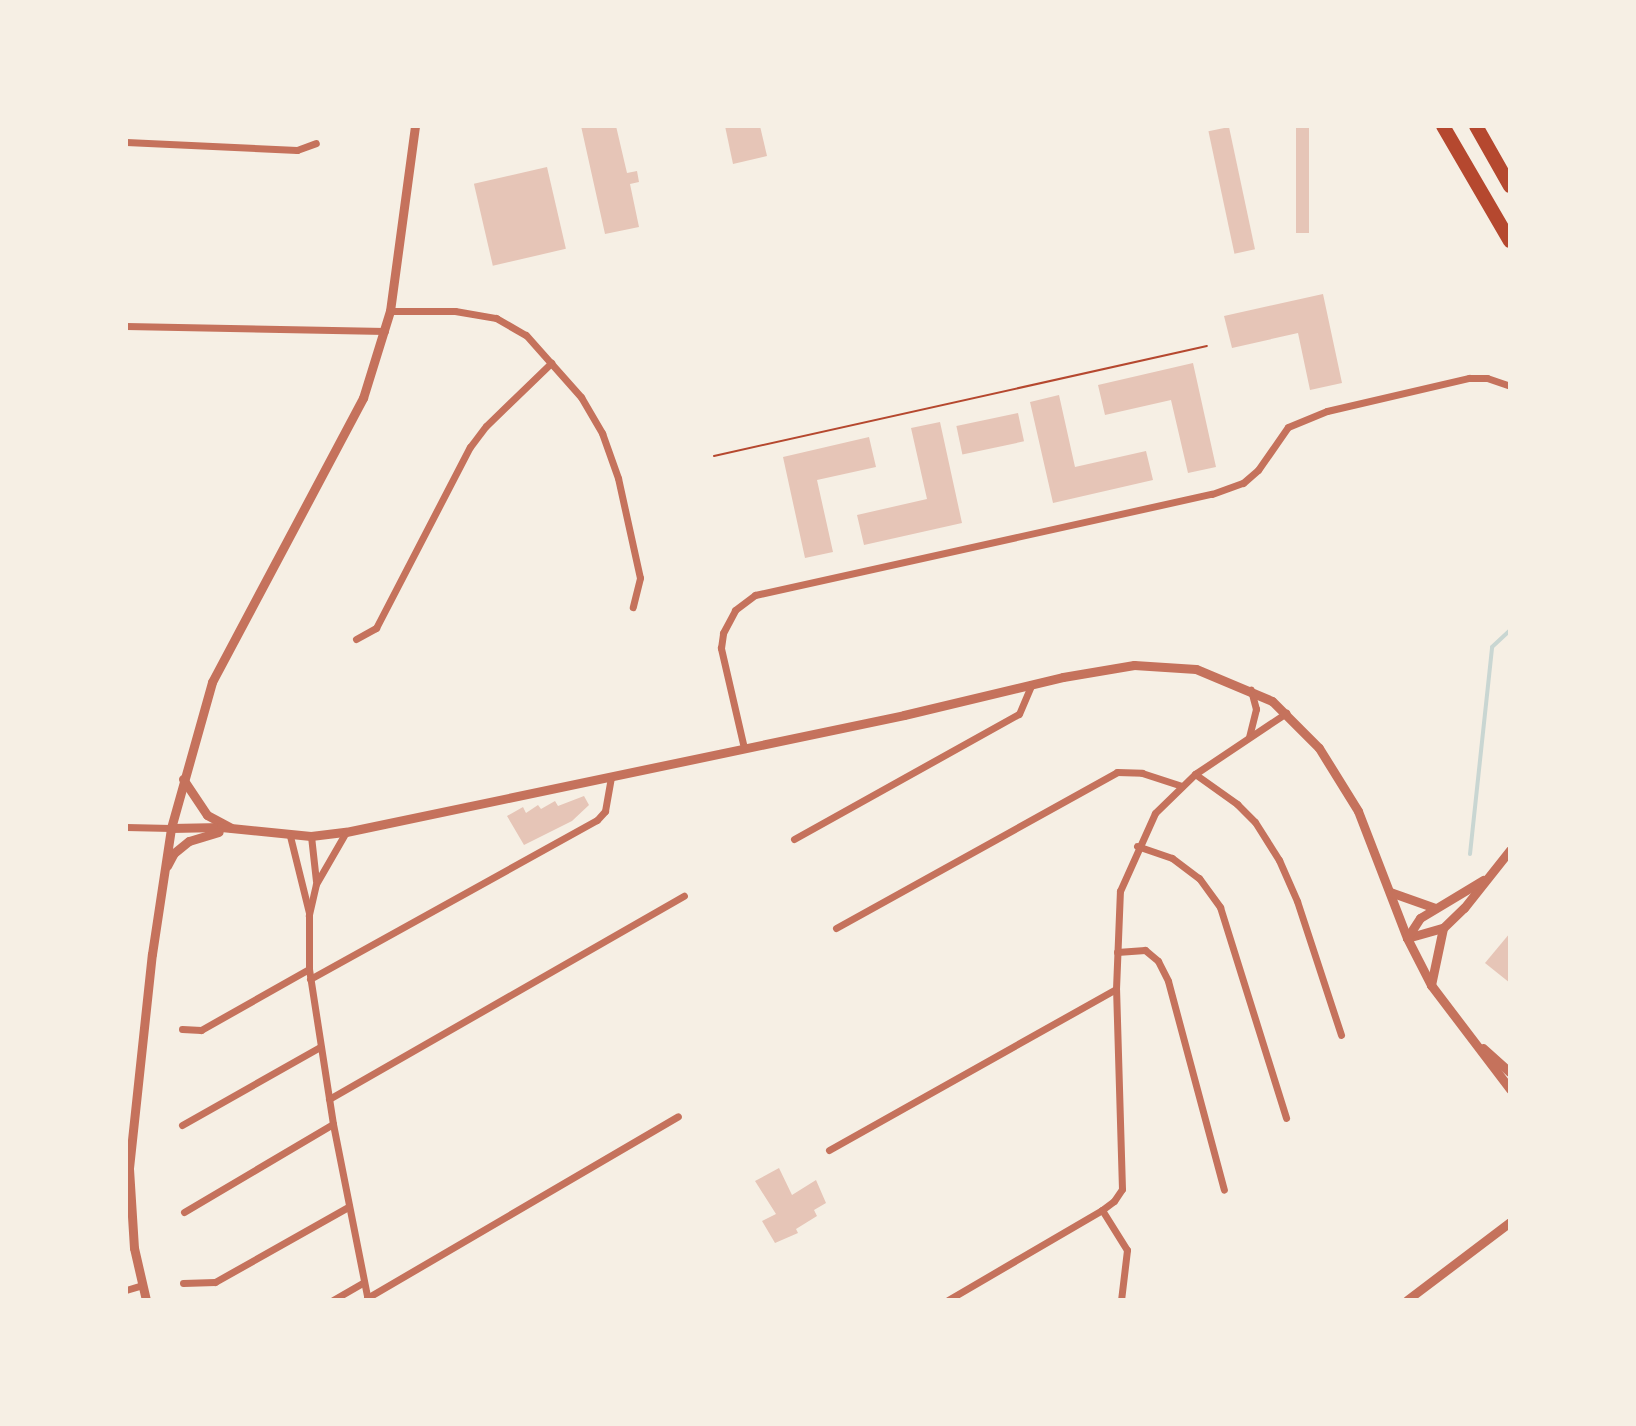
<!DOCTYPE html>
<html>
<head>
<meta charset="utf-8">
<style>
  body { margin:0 }
  #map { position:relative; width:1636px; height:1426px; overflow:hidden; background:#f6efe4; font-family:Jost,sans-serif }
  div>[style] { position:absolute }
  .stream>* { height:4px; margin:-2px; padding:0 2px; transform-origin:2px; border-radius:2px; background:#c9d6d2 }
  .building>* { inset:0; background:#e6c5b7; transform-origin:0 0 }
  .path>* { height:2px; margin:-1px; padding:0 1px; transform-origin:1px; border-radius:1px; background:#b5482f }
  .minor>* { height:7px; margin:-3.5px; padding:0 3.5px; transform-origin:3.5px; border-radius:3.5px; background:#c5725c }
  .tertiary>* { height:9px; margin:-4.5px; padding:0 4.5px; transform-origin:4.5px; border-radius:4.5px; background:#c5725c }
  .motorway>* { height:14px; margin:-7px; padding:0 7px; transform-origin:7px; border-radius:7px; background:#b5482f }
  span { translate:-50% -50%; white-space:nowrap; text-align:center; line-height:1.15; -webkit-text-stroke:6px #f6efe4; paint-order:stroke }
  .frame { position:absolute; inset:0; border:128px solid #f6efe4; pointer-events:none }
</style>
</head>
<body>
<div id="map">
  <div class="stream">
    <i style="left:1470px;top:854px;width:208px;rotate:-83.9deg"></i>
    <i style="left:1492px;top:647px;width:25px;rotate:-43deg"></i>
  </div>
  <div class="building">
    <i style="clip-path:polygon(581px 126px,616px 126px,627px 173px,637px 171px,639px 182px,630px 184px,639px 227px,605px 234px)"></i>
    <i style="clip-path:polygon(725px 126px,760px 126px,767px 156px,733px 164px)"></i>
    <i style="left:1296px;top:126px;width:13px;height:107px"></i>
    <i style="left:1229px;top:127px;width:125px;height:21px;rotate:78deg"></i>
    <i style="left:547px;top:167px;width:84px;height:75px;rotate:77deg"></i>
    <i style="clip-path:polygon(1323px 294px,1342px 383px,1310px 390px,1298px 333px,1232px 348px,1224px 316px)"></i>
    <i style="clip-path:polygon(1193px 363px,1216px 467px,1188px 473px,1171px 400px,1105px 415px,1098px 385px)"></i>
    <i style="clip-path:polygon(1059px 395px,1075px 467px,1146px 451px,1153px 480px,1053px 503px,1030px 402px)"></i>
    <i style="left:1018px;top:413px;width:29px;height:63px;rotate:78deg"></i>
    <i style="clip-path:polygon(940px 422px,962px 523px,864px 545px,857px 515px,927px 499px,911px 428px)"></i>
    <i style="clip-path:polygon(869px 437px,876px 467px,817px 480px,833px 552px,805px 558px,783px 457px)"></i>
    <i style="clip-path:polygon(584px 796px,589px 805px,572px 821px,524px 845px,507px 816px,523px 807px,526px 813px,538px 805px,541px 809px,555px 801px,558px 806px)"></i>
    <i style="clip-path:polygon(1510px 933px,1510px 983px,1485px 963px)"></i>
    <i style="clip-path:polygon(779px 1168px,792px 1195px,816px 1180px,826px 1203px,814px 1210px,817px 1216px,796px 1229px,798px 1233px,775px 1243px,762px 1221px,776px 1214px,755px 1181px)"></i>
  </div>
  <div class="path">
    <i style="left:714px;top:456px;width:505px;rotate:-12.58deg"></i>
  </div>
  <div class="minor">
    <i style="left:126px;top:142px;width:171px;rotate:2.7deg"></i>
    <i style="left:297px;top:150px;width:20px;rotate:-20deg"></i>
    <i style="left:390px;top:311px;width:65px"></i>
    <i style="left:455px;top:311px;width:42px;rotate:9.7deg"></i>
    <i style="left:496px;top:318px;width:34px;rotate:30deg"></i>
    <i style="left:526px;top:335px;width:83px;rotate:48.4deg"></i>
    <i style="left:581px;top:397px;width:42px;rotate:59.7deg"></i>
    <i style="left:602px;top:433px;width:48px;rotate:70.4deg"></i>
    <i style="left:618px;top:478px;width:102px;rotate:77.6deg"></i>
    <i style="left:640px;top:578px;width:30px;rotate:104deg"></i>
    <i style="left:126px;top:326px;width:259px;rotate:1.1deg"></i>
    <i style="left:356px;top:639px;width:23px;rotate:-29deg"></i>
    <i style="left:376px;top:628px;width:204px;rotate:-62.6deg"></i>
    <i style="left:470px;top:447px;width:26px;rotate:-53deg"></i>
    <i style="left:486px;top:426px;width:91px;rotate:-44.1deg"></i>
    <i style="left:1249px;top:737px;width:29px;rotate:-76deg"></i>
    <i style="left:1256px;top:709px;width:20px;rotate:-105deg"></i>
    <i style="left:744px;top:748px;width:103px;rotate:-103deg"></i>
    <i style="left:721px;top:648px;width:15px;rotate:-82deg"></i>
    <i style="left:723px;top:633px;width:26px;rotate:-62deg"></i>
    <i style="left:735px;top:610px;width:25px;rotate:-37deg"></i>
    <i style="left:755px;top:595px;width:468px;rotate:-12.5deg"></i>
    <i style="left:1212px;top:494px;width:33px;rotate:-20deg"></i>
    <i style="left:1243px;top:483px;width:20px;rotate:-41deg"></i>
    <i style="left:1258px;top:470px;width:52px;rotate:-55.1deg"></i>
    <i style="left:1288px;top:427px;width:42px;rotate:-22.3deg"></i>
    <i style="left:1327px;top:411px;width:146px;rotate:-13.1deg"></i>
    <i style="left:1469px;top:378px;width:18px"></i>
    <i style="left:1487px;top:378px;width:24px;rotate:19deg"></i>
    <i style="left:1195px;top:774px;width:52px;rotate:35.5deg"></i>
    <i style="left:1237px;top:804px;width:25px;rotate:45deg"></i>
    <i style="left:1255px;top:822px;width:45px;rotate:57.7deg"></i>
    <i style="left:1279px;top:860px;width:45px;rotate:66.3deg"></i>
    <i style="left:1297px;top:901px;width:141px;rotate:71.8deg"></i>
    <i style="left:126px;top:827px;width:45px;rotate:1.3deg"></i>
    <i style="left:346px;top:832px;width:60px;rotate:120deg"></i>
    <i style="left:316px;top:884px;width:32px;rotate:103deg"></i>
    <i style="left:309px;top:915px;width:54px;rotate:90deg"></i>
    <i style="left:309px;top:969px;width:157px;rotate:81.2deg"></i>
    <i style="left:333px;top:1124px;width:179px;rotate:78.8deg"></i>
    <i style="left:290px;top:836px;width:79px;rotate:76.1deg"></i>
    <i style="left:311px;top:836px;width:45px;rotate:83.7deg"></i>
    <i style="left:794px;top:839px;width:257px;rotate:-29.1deg"></i>
    <i style="left:1019px;top:714px;width:30px;rotate:-67deg"></i>
    <i style="left:1137px;top:846px;width:37px;rotate:19deg"></i>
    <i style="left:1172px;top:858px;width:34px;rotate:37deg"></i>
    <i style="left:1199px;top:878px;width:36px;rotate:54deg"></i>
    <i style="left:1220px;top:907px;width:221px;rotate:72.6deg"></i>
    <i style="left:836px;top:928px;width:321px;rotate:-29deg"></i>
    <i style="left:1117px;top:772px;width:25px;rotate:2deg"></i>
    <i style="left:1142px;top:773px;width:42px;rotate:18deg"></i>
    <i style="left:1117px;top:952px;width:28px;rotate:-4deg"></i>
    <i style="left:1145px;top:950px;width:17px;rotate:40deg"></i>
    <i style="left:1158px;top:961px;width:22px;rotate:63deg"></i>
    <i style="left:1168px;top:981px;width:216px;rotate:75deg"></i>
    <i style="left:310px;top:979px;width:328px;rotate:-29deg"></i>
    <i style="left:597px;top:820px;width:12px;rotate:-48deg"></i>
    <i style="left:605px;top:811px;width:35px;rotate:-80deg"></i>
    <i style="left:182px;top:1029px;width:19px;rotate:3deg"></i>
    <i style="left:201px;top:1030px;width:124px;rotate:-29.5deg"></i>
    <i style="left:329px;top:1099px;width:409px;rotate:-29.8deg"></i>
    <i style="left:182px;top:1125px;width:159px;rotate:-29.5deg"></i>
    <i style="left:829px;top:1150px;width:329px;rotate:-29.3deg"></i>
    <i style="left:1102px;top:1210px;width:47px;rotate:58deg"></i>
    <i style="left:1127px;top:1250px;width:50px;rotate:96.8deg"></i>
    <i style="left:184px;top:1212px;width:173px;rotate:-30.6deg"></i>
    <i style="left:183px;top:1283px;width:32px;rotate:-2deg"></i>
    <i style="left:215px;top:1282px;width:153px;rotate:-29.4deg"></i>
    <i style="left:126px;top:1290px;width:17px;rotate:-17deg"></i>
    <i style="left:367px;top:1298px;width:360px;rotate:-30.3deg"></i>
    <i style="left:333px;top:1300px;width:34px;rotate:-30deg"></i>
    <i style="left:948px;top:1300px;width:178px;rotate:-30.3deg"></i>
    <i style="left:1102px;top:1210px;width:15px;rotate:-37deg"></i>
    <i style="left:1114px;top:1201px;width:14px;rotate:-56deg"></i>
    <i style="left:1122px;top:1189px;width:200px;rotate:-91.7deg"></i>
    <i style="left:1116px;top:989px;width:98px;rotate:-87.7deg"></i>
    <i style="left:1120px;top:891px;width:85px;rotate:-65.8deg"></i>
    <i style="left:1155px;top:813px;width:56px;rotate:-44.3deg"></i>
    <i style="left:1195px;top:774px;width:110px;rotate:-33.8deg"></i>
  </div>
  <div class="tertiary">
    <i style="left:183px;top:779px;width:43px;rotate:56.3deg"></i>
    <i style="left:207px;top:815px;width:26px;rotate:28deg"></i>
    <i style="left:171px;top:828px;width:50px;rotate:-1.1deg"></i>
    <i style="left:221px;top:827px;width:90px;rotate:5.7deg"></i>
    <i style="left:311px;top:836px;width:35px;rotate:-7deg"></i>
    <i style="left:346px;top:832px;width:570px;rotate:-11.84deg"></i>
    <i style="left:904px;top:715px;width:163px;rotate:-13.4deg"></i>
    <i style="left:1063px;top:677px;width:72px;rotate:-9.6deg"></i>
    <i style="left:1134px;top:665px;width:62px;rotate:3.7deg"></i>
    <i style="left:1196px;top:669px;width:82px;rotate:22.8deg"></i>
    <i style="left:1272px;top:701px;width:66px;rotate:45deg"></i>
    <i style="left:1319px;top:748px;width:74px;rotate:58.2deg"></i>
    <i style="left:1358px;top:811px;width:136px;rotate:68.9deg"></i>
    <i style="left:1407px;top:938px;width:53px;rotate:62.9deg"></i>
    <i style="left:1431px;top:985px;width:131px;rotate:52.8deg"></i>
    <i style="left:167px;top:866px;width:15px;rotate:-62deg"></i>
    <i style="left:174px;top:853px;width:19px;rotate:-39deg"></i>
    <i style="left:189px;top:841px;width:31px;rotate:-17deg"></i>
    <i style="left:1390px;top:892px;width:48px;rotate:19.6deg"></i>
    <i style="left:1407px;top:938px;width:37px;rotate:-16deg"></i>
    <i style="left:1443px;top:928px;width:29px;rotate:-44deg"></i>
    <i style="left:1464px;top:908px;width:74px;rotate:-51.6deg"></i>
    <i style="left:1407px;top:938px;width:24px;rotate:-57deg"></i>
    <i style="left:1420px;top:918px;width:74px;rotate:-31.1deg"></i>
    <i style="left:1431px;top:985px;width:58px;rotate:-78.1deg"></i>
    <i style="left:1483px;top:1048px;width:36px;rotate:42deg"></i>
    <i style="left:146px;top:1300px;width:53px;rotate:-103deg"></i>
    <i style="left:134px;top:1248px;width:80px;rotate:-93.6deg"></i>
    <i style="left:129px;top:1168px;width:215px;rotate:-83.9deg"></i>
    <i style="left:152px;top:954px;width:127px;rotate:-81.4deg"></i>
    <i style="left:171px;top:828px;width:152px;rotate:-74.3deg"></i>
    <i style="left:212px;top:682px;width:322px;rotate:-62deg"></i>
    <i style="left:363px;top:398px;width:91px;rotate:-72.8deg"></i>
    <i style="left:390px;top:311px;width:187px;rotate:-82.3deg"></i>
    <i style="left:1407px;top:1300px;width:129px;rotate:-37.1deg"></i>
  </div>
  <div class="motorway">
    <i style="left:1443px;top:126px;width:133px;rotate:59.8deg"></i>
    <i style="left:1476px;top:126px;width:69px;rotate:60.5deg"></i>
  </div>
  <div class="frame"></div>
</div>
</body>
</html>
